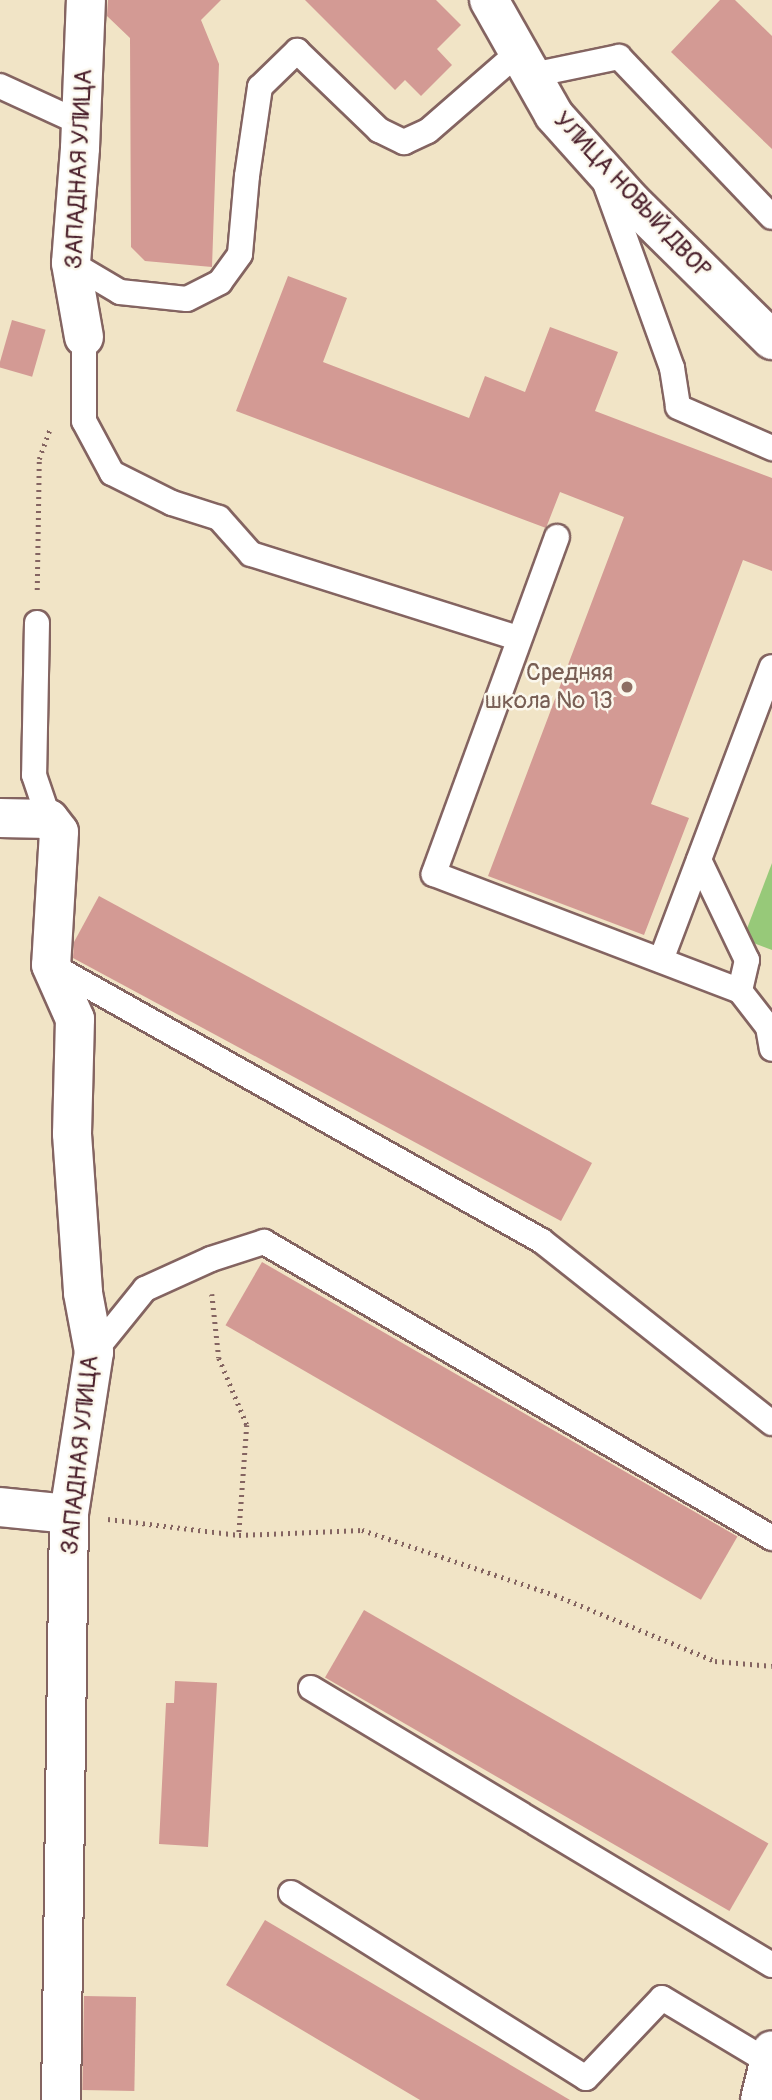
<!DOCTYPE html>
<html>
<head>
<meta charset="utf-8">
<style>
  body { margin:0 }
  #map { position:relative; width:772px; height:2100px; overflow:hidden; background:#f1e4c6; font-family:Pangolin,sans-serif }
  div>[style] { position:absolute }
  .green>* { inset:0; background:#97c979 }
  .building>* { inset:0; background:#d39a94; transform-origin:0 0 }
  .path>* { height:4.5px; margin-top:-2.25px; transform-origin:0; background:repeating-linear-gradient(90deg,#846461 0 2px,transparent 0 7px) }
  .roads { filter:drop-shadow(2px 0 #846461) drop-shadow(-2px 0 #846461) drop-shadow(0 2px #846461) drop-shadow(0 -2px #846461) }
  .lane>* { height:24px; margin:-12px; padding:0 12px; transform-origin:12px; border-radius:12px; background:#fff }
  .street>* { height:38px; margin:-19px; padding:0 19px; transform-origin:19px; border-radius:19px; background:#fff }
  .dots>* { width:19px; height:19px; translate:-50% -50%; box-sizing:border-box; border:4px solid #fbf7ec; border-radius:50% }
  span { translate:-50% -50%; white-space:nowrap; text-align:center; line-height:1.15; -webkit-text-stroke:5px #fbf7ec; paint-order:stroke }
  .street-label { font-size:24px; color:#4a1f2b }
  .education-label { font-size:24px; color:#785e54 }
  .right { translate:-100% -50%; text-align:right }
</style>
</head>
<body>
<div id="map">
  <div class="green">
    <i style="clip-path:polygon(772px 863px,772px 950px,743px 939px)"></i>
  </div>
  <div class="building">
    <i style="clip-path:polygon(108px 0,221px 0,201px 20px,219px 64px,212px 267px,145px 261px,131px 247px,130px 38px,107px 16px)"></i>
    <i style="clip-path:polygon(305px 0,436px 0,461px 25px,437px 49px,452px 65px,421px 96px,405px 80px,395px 90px)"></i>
    <i style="clip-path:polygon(720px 0,735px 0,772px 36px,772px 149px,671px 52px)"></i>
    <i style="clip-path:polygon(288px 276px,347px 298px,323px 362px,469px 418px,485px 376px,525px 392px,550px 327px,618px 352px,595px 411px,772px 478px,772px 571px,743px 560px,651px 804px,689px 818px,644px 935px,488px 876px,624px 517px,560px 492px,546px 528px,236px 411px)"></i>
    <i style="left:12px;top:320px;width:35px;height:49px;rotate:16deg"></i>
    <i style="clip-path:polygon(99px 896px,592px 1163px,561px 1221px,73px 958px,74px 942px)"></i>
    <i style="left:262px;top:1262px;width:549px;height:73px;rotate:30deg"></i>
    <i style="left:364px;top:1610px;width:467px;height:78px;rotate:30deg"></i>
    <i style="clip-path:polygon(175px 1681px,217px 1683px,208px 1847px,159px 1844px,166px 1703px,174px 1703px)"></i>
    <i style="clip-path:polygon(265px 1920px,570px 2100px,420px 2100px,226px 1985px)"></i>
    <i style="left:84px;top:1996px;width:52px;height:94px;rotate:1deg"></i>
  </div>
  <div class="path">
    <i style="left:37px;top:590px;width:131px;rotate:-89.1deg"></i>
    <i style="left:39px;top:459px;width:32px;rotate:-70deg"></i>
    <i style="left:212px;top:1294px;width:64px;rotate:83.8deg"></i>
    <i style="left:219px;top:1358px;width:73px;rotate:67.3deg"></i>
    <i style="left:247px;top:1425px;width:110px;rotate:94.2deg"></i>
    <i style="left:108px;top:1519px;width:132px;rotate:7deg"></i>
    <i style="left:239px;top:1535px;width:123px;rotate:-2.3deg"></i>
    <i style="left:362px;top:1530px;width:204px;rotate:18.6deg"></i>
    <i style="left:555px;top:1595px;width:173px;rotate:22.4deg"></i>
    <i style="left:715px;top:1661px;width:57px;rotate:5deg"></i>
  </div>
  <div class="roads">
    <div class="lane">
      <i style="left:532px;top:75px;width:89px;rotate:-11.7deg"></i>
      <i style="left:619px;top:57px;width:221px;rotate:46.3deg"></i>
      <i style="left:0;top:86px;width:89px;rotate:24.6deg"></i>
      <i style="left:604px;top:180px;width:200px;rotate:70.1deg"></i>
      <i style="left:672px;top:368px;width:39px;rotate:81deg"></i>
      <i style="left:678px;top:407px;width:103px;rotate:23.6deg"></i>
      <i style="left:71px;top:263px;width:57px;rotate:30.6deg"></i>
      <i style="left:120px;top:292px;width:67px;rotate:6deg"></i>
      <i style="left:187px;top:299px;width:37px;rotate:-27deg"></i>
      <i style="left:220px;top:282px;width:34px;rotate:-54deg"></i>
      <i style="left:240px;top:254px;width:78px;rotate:-84.9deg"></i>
      <i style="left:247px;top:176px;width:90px;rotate:-81.7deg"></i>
      <i style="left:260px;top:87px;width:52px;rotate:-44.2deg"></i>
      <i style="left:297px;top:51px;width:114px;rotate:43.9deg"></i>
      <i style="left:379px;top:130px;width:28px;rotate:26deg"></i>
      <i style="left:404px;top:142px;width:26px;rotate:-25deg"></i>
      <i style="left:428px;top:131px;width:121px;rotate:-41deg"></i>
      <i style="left:84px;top:337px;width:84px;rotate:90deg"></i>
      <i style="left:84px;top:421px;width:59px;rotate:61.7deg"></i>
      <i style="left:112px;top:473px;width:67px;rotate:26.6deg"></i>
      <i style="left:172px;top:503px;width:49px;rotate:17.7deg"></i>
      <i style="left:219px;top:518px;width:48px;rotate:48.4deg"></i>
      <i style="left:251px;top:554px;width:280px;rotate:17.5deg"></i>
      <i style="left:557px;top:537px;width:359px;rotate:110.1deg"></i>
      <i style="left:434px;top:874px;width:328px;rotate:20.9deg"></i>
      <i style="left:740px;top:991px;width:46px;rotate:52.1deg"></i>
      <i style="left:768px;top:1027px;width:22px;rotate:80deg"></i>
      <i style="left:37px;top:623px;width:152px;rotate:91.1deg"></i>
      <i style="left:34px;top:775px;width:46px;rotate:71.2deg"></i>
      <i style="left:699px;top:860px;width:111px;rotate:64.4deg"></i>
      <i style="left:747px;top:960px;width:32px;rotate:103deg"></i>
      <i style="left:661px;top:960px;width:313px;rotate:-69.3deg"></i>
      <i style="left:51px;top:965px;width:563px;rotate:29.34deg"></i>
      <i style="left:542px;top:1241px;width:293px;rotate:38.4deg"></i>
      <i style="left:94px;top:1352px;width:81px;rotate:-51deg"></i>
      <i style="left:145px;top:1289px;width:72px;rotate:-24.4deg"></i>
      <i style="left:211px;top:1259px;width:56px;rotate:-17.8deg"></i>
      <i style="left:264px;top:1242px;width:588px;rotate:30.23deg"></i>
      <i style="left:311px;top:1688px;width:538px;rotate:31deg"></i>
      <i style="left:291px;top:1893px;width:348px;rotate:32.1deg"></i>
      <i style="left:586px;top:2078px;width:110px;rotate:-46.5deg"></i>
      <i style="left:662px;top:1998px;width:125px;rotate:30.9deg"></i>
    </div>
    <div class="street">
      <i style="left:489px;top:0;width:132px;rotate:60.5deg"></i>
      <i style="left:554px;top:115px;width:115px;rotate:48.2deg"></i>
      <i style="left:631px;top:201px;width:198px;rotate:44.6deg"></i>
      <i style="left:84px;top:337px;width:75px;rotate:-100deg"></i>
      <i style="left:71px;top:263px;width:115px;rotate:-85.5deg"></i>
      <i style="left:80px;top:148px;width:148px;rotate:-87.7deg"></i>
      <i style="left:0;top:818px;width:49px;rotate:1.2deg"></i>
      <i style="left:49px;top:819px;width:16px;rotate:52deg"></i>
      <i style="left:59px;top:832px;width:133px;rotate:93.4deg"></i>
      <i style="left:51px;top:965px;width:59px;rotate:66deg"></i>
      <i style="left:75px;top:1019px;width:115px;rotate:91.5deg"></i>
      <i style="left:72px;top:1134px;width:159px;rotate:86deg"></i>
      <i style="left:83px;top:1293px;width:60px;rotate:79.4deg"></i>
      <i style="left:94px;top:1352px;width:164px;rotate:98.8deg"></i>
      <i style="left:69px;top:1514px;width:586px;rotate:90.78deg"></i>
      <i style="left:0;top:1507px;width:69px;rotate:5.8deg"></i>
      <i style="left:760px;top:2100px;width:51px;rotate:-76.5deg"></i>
    </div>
  </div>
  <div class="dots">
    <i style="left:627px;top:687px;background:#8d6e63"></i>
  </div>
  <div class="street-label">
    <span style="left:79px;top:169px;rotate:-87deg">ЗАПАДНАЯ УЛИЦА</span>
    <span style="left:632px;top:195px;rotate:47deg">УЛИЦА НОВЫЙ ДВОР</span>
    <span style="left:80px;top:1455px;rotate:-84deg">ЗАПАДНАЯ УЛИЦА</span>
  </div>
  <div class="education-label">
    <span class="right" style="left:613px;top:687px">Средняя<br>школа № 13</span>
  </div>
</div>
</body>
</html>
